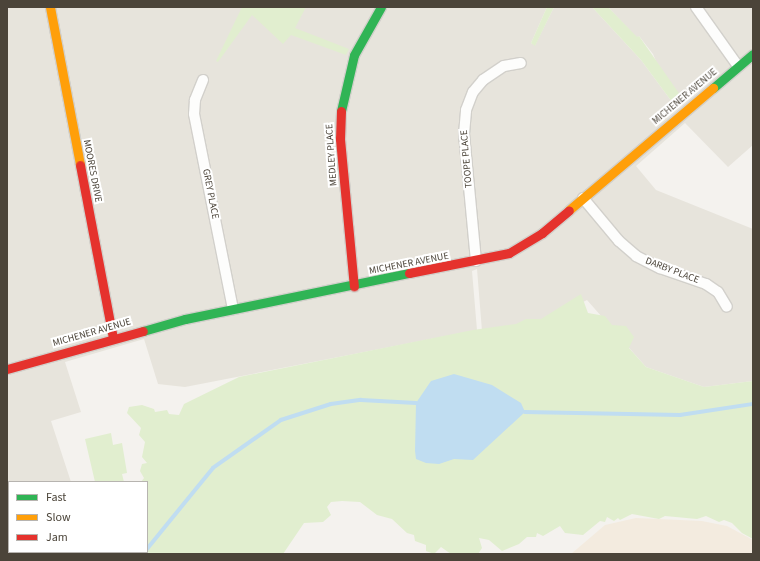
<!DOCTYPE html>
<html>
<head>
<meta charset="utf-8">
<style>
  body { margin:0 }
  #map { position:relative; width:760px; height:561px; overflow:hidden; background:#f4f2ee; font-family:"Source Sans 3",sans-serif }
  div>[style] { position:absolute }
  .residential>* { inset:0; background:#e7e4dc; transform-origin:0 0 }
  .commercial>* { inset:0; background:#f3ebdf }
  .green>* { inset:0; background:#e1eecf }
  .water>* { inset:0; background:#c0ddf1 }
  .stream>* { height:3.5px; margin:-1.75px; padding:0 1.75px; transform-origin:1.75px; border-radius:1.75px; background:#c0ddf1 }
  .roads { filter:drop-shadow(1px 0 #d2d0cb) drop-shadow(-1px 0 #d2d0cb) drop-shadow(0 1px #d2d0cb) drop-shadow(0 -1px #d2d0cb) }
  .street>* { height:10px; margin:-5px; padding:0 5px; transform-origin:5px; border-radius:5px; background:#fdfdfc }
  .fast>* { height:9px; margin:-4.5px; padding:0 4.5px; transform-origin:4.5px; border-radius:4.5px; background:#30b455 }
  .slow>* { height:9px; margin:-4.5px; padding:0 4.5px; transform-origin:4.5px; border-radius:4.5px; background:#ff9f0a }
  .jam>* { height:9px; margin:-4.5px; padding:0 4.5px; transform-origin:4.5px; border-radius:4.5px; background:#e5322d }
  span { translate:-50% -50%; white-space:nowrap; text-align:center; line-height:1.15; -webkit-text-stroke:4px #fff; paint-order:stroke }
  .street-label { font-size:10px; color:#4b4439 }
  .frame { position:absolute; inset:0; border:8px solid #4b4439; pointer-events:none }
  .legend { position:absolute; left:8px; top:481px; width:140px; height:72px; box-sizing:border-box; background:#fff; border:1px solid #b7b4b0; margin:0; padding:5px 7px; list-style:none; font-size:12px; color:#4b4439 }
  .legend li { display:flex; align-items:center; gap:8px; height:20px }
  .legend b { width:20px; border:1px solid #b7b4b0 }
</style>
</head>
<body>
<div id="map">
  <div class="residential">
    <i style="clip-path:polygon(7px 7px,547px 7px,531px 43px,535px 45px,554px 7px,592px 7px,641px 60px,675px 106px,653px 54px,639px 36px,637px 38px,608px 7px,753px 7px,753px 145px,728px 167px,685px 123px,636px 166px,656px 190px,753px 229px,753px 381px,704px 387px,646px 367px,587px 300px,550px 319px,482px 331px,477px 269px,472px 271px,477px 330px,185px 387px,158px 384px,144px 339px,65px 362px,81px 412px,51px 421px,71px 482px,9px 482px,7px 548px)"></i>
    <i style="left:12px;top:552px;width:81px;height:2px"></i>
  </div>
  <div class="commercial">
    <i style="clip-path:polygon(636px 518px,702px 521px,727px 526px,753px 540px,753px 554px,571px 554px,605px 525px)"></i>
  </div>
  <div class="green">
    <i style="clip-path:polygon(242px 7px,306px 7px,295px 28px,349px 49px,346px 55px,291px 35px,283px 44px,252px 15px,218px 62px,216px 61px)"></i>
    <i style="clip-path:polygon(547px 7px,554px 7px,535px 46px,531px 43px)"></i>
    <i style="clip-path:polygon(592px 7px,608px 7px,637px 37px,639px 36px,683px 99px,675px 106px,641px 60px)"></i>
    <i style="clip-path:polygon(581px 294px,588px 313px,605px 316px,612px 325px,626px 326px,634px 337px,629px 348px,646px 367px,704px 387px,753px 381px,753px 539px,742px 533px,732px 523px,724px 520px,719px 522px,706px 516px,697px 519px,665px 516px,659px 519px,632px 514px,620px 520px,618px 518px,614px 521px,607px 517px,605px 522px,600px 521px,583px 535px,565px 533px,560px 526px,543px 536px,537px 533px,536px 537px,527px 537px,519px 544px,502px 551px,489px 540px,479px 538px,482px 548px,478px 554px,451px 554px,441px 547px,434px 554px,426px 551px,426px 545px,415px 541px,414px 535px,407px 533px,392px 519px,377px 515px,360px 502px,342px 501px,331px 502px,327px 507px,331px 515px,323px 522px,304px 523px,283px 554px,115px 554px,147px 552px,147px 482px,141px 482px,144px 478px,140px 471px,142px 464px,147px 463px,142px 457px,145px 442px,139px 435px,141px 428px,127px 413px,129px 407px,142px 405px,154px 409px,155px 412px,167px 410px,169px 414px,179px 415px,184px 404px,239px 377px,473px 330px,516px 324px,526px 319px,541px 319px)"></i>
    <i style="clip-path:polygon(111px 433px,113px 445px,122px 443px,127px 473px,122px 474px,124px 482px,95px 482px,85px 439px)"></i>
  </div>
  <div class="water">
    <i style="clip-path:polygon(454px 374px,492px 385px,521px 403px,525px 412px,473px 460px,454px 459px,439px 464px,426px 463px,416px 459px,415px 451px,416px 403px,431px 381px)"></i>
  </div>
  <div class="stream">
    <i style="left:525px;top:412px;width:155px;rotate:1.1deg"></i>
    <i style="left:680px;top:415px;width:74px;rotate:-8.6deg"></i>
    <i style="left:147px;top:549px;width:104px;rotate:-50.8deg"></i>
    <i style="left:213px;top:468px;width:83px;rotate:-35.2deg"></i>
    <i style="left:281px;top:420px;width:52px;rotate:-17.7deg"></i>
    <i style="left:331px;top:404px;width:30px;rotate:-8deg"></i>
    <i style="left:361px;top:400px;width:55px;rotate:3.1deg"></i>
    <i style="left:143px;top:554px;width:2px;rotate:-63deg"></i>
  </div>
  <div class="roads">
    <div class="street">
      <i style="left:696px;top:7px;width:72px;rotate:54.6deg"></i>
      <i style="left:203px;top:80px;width:22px;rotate:112deg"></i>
      <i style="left:195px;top:100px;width:14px;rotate:94deg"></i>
      <i style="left:194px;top:114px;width:199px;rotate:78.7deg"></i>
      <i style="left:583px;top:198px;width:56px;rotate:50.1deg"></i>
      <i style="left:619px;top:241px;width:23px;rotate:41deg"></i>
      <i style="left:636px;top:256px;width:27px;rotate:27deg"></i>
      <i style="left:660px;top:268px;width:49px;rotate:19.2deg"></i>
      <i style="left:706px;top:284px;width:14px;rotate:34deg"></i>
      <i style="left:718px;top:292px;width:17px;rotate:59deg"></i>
      <i style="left:476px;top:261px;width:128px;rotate:-95.4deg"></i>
      <i style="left:464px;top:134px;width:24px;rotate:-85deg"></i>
      <i style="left:466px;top:110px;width:19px;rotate:-69deg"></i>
      <i style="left:473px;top:92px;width:16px;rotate:-50deg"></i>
      <i style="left:483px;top:80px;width:25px;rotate:-34deg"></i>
      <i style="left:504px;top:66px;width:17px;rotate:-10deg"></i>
      <i style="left:7px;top:495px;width:16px;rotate:90deg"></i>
    </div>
    <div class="fast">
      <i style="left:713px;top:88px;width:52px;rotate:-40.4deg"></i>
      <i style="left:341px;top:111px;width:57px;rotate:-76.9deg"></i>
      <i style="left:354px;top:55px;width:55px;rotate:-60.6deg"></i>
      <i style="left:143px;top:331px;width:44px;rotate:-15.9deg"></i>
      <i style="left:185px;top:319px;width:229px;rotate:-11.6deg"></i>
    </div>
    <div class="slow">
      <i style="left:50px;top:7px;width:161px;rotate:79.2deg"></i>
      <i style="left:569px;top:210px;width:189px;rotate:-40.3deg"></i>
    </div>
    <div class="jam">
      <i style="left:341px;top:111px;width:28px;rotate:92deg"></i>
      <i style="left:340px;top:139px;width:148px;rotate:84.6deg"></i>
      <i style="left:80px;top:165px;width:176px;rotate:79.2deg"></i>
      <i style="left:409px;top:273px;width:102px;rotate:-11.3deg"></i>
      <i style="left:509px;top:253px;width:39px;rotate:-31deg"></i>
      <i style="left:542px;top:233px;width:35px;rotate:-40deg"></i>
      <i style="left:7px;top:369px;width:141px;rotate:-15.6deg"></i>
    </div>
  </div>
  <div class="street-label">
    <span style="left:685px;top:97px;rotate:-40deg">MICHENER AVENUE</span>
    <span style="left:332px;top:155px;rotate:-94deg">MEDLEY PLACE</span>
    <span style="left:467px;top:159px;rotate:-95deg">TOOPE PLACE</span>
    <span style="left:92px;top:171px;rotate:79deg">MOORES DRIVE</span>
    <span style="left:210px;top:194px;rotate:79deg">GREY PLACE</span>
    <span style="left:409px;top:264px;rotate:-11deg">MICHENER AVENUE</span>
    <span style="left:672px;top:271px;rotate:21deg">DARBY PLACE</span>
    <span style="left:92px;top:333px;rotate:-16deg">MICHENER AVENUE</span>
  </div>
  <div class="frame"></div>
  <ul class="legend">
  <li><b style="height:5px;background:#30b455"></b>Fast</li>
  <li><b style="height:5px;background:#ff9f0a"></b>Slow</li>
  <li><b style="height:5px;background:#e5322d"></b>Jam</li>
  </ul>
</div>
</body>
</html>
